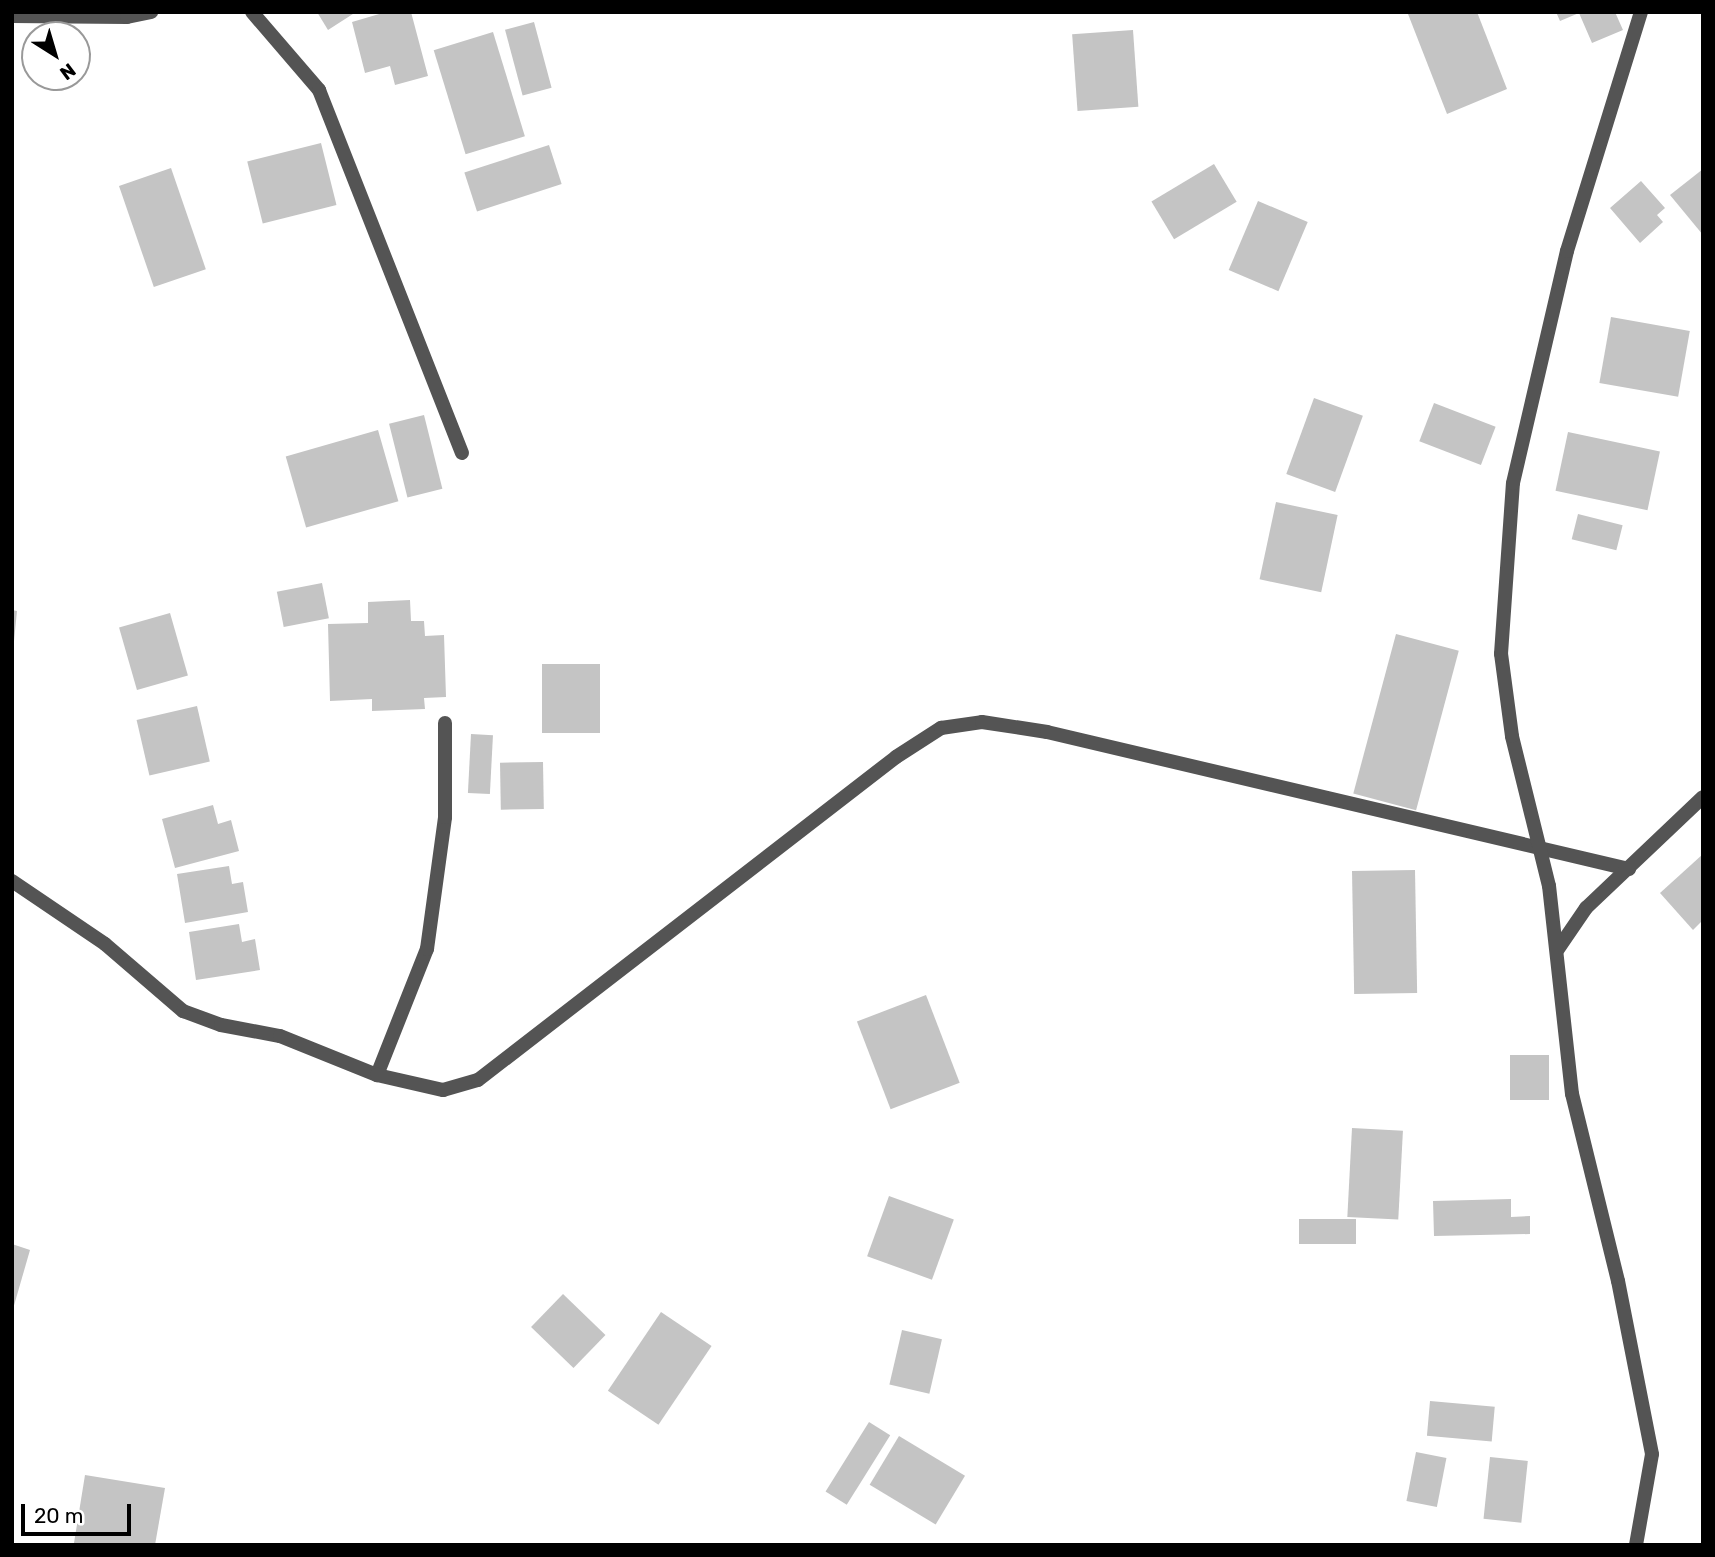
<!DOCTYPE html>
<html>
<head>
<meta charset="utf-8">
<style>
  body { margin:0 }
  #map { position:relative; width:1715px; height:1557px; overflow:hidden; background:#fff; font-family:Rubik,sans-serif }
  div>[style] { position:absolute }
  .building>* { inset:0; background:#c4c4c4; transform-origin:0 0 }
  .lane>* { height:14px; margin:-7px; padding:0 7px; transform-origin:7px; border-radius:7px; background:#545454 }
  .street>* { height:14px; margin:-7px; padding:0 7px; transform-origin:7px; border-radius:7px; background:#545454 }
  span { translate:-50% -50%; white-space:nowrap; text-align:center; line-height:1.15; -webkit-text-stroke:7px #fff; paint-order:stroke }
  .frame { position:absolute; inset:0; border:14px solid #000; pointer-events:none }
  .north { position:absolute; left:21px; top:21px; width:70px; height:70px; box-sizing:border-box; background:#fff; border:2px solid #999; border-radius:50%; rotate:143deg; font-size:19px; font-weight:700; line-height:28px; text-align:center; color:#000 }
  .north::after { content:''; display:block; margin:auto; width:24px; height:32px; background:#000; clip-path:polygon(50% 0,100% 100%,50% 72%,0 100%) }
  .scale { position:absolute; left:21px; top:1504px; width:110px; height:32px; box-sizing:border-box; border:4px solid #000; border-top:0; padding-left:9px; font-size:21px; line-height:24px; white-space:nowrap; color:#000; -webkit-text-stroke:5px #fff; paint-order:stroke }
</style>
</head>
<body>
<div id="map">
  <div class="building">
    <i style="clip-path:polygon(317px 12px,356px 12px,328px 30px)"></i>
    <i style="clip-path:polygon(386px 12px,411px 12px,428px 76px,395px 85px,390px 66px,365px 73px,352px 22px)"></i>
    <i style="clip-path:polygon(1412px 12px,1477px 12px,1507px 89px,1447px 114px,1408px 14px)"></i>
    <i style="clip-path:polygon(1556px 12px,1615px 12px,1623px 30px,1592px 43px,1579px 13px,1560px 21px)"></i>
    <i style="left:534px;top:22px;width:68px;height:30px;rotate:75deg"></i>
    <i style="left:1133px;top:30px;width:77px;height:61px;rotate:86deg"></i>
    <i style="left:493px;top:32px;width:109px;height:62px;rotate:73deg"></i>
    <i style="left:321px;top:143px;width:64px;height:76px;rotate:76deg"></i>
    <i style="left:549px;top:145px;width:41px;height:89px;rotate:72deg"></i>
    <i style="left:1214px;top:164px;width:44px;height:73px;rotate:59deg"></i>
    <i style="left:171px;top:168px;width:107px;height:55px;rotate:71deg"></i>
    <i style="clip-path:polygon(1703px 169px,1703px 235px,1670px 195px)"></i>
    <i style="clip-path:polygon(1641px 181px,1665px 208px,1657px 215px,1663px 222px,1640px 243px,1610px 208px)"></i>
    <i style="left:1258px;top:201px;width:54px;height:75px;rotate:23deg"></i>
    <i style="left:1611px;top:317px;width:80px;height:67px;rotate:10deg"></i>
    <i style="left:1314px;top:398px;width:52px;height:81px;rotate:20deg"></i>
    <i style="left:1434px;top:403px;width:66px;height:41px;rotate:21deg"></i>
    <i style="left:424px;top:415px;width:76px;height:36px;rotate:76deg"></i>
    <i style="left:378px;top:430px;width:74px;height:96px;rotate:74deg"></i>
    <i style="left:1568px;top:432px;width:94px;height:60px;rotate:12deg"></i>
    <i style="left:1276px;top:502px;width:63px;height:79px;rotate:12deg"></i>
    <i style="left:1578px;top:514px;width:46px;height:26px;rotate:14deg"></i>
    <i style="left:322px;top:583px;width:36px;height:46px;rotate:79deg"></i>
    <i style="clip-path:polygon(410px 600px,411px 621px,424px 621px,425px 636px,444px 635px,446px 697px,424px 698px,425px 709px,372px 711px,372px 699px,330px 701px,328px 624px,368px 623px,368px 602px)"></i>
    <i style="clip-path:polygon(12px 610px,17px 611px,14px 641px,12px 641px)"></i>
    <i style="left:170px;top:613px;width:65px;height:53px;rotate:74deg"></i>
    <i style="left:1396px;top:634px;width:65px;height:165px;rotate:15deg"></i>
    <i style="left:542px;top:664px;width:58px;height:69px"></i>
    <i style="left:197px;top:706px;width:57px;height:62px;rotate:77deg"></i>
    <i style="left:471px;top:734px;width:22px;height:59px;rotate:3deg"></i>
    <i style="left:543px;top:762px;width:47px;height:43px;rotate:89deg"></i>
    <i style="clip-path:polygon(213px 805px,218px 824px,231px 820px,239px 851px,175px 868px,162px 819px)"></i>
    <i style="clip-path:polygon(1703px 854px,1703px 920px,1693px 930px,1660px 893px)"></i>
    <i style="clip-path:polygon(229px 866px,232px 884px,243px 882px,248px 912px,185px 923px,177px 874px)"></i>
    <i style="left:1415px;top:870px;width:123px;height:63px;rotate:89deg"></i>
    <i style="clip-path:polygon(239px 924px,242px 942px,255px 939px,260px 970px,196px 980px,189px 932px)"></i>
    <i style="left:926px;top:995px;width:94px;height:74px;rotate:69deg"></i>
    <i style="left:1510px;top:1055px;width:39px;height:45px"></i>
    <i style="left:1352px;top:1128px;width:51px;height:89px;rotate:3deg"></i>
    <i style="left:889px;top:1196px;width:69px;height:64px;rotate:20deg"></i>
    <i style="clip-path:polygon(1511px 1199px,1511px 1217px,1530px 1216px,1530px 1234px,1434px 1236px,1433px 1201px)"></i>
    <i style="left:1356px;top:1219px;width:25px;height:57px;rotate:90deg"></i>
    <i style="clip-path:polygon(12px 1244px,30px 1250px,13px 1309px,12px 1308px)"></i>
    <i style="left:563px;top:1294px;width:59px;height:46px;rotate:44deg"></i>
    <i style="left:661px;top:1312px;width:61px;height:95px;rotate:34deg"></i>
    <i style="left:902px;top:1330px;width:41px;height:56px;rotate:13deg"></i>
    <i style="left:1430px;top:1401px;width:65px;height:35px;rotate:5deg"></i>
    <i style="left:869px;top:1422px;width:25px;height:82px;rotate:32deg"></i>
    <i style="left:899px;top:1436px;width:77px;height:57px;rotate:31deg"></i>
    <i style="left:1416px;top:1452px;width:31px;height:50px;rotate:11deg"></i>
    <i style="left:1490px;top:1457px;width:38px;height:62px;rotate:6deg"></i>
    <i style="clip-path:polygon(85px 1475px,165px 1488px,155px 1545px,74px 1543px)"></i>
  </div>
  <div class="lane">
    <i style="left:377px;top:1075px;width:136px;rotate:-68.4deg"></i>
    <i style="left:427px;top:949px;width:133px;rotate:-82.2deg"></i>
    <i style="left:445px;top:817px;width:94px;rotate:-90deg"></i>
  </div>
  <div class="street">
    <i style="left:252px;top:12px;width:103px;rotate:49.3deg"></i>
    <i style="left:319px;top:90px;width:390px;rotate:68.5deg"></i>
    <i style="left:12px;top:16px;width:115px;rotate:0.5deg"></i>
    <i style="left:127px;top:17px;width:25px;rotate:-12deg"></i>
    <i style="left:12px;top:881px;width:112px;rotate:34.1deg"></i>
    <i style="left:105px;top:944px;width:103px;rotate:40.7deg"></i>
    <i style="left:183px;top:1011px;width:40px;rotate:20.2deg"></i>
    <i style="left:221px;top:1025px;width:60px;rotate:10.6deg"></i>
    <i style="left:280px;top:1036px;width:105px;rotate:21.9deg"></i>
    <i style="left:377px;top:1075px;width:68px;rotate:12.8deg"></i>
    <i style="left:443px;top:1090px;width:36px;rotate:-16deg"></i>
    <i style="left:478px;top:1080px;width:528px;rotate:-37.69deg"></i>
    <i style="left:896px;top:757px;width:54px;rotate:-32.8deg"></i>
    <i style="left:941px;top:728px;width:41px;rotate:-8.3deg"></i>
    <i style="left:982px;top:722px;width:66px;rotate:8.7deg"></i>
    <i style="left:1047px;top:732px;width:598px;rotate:13.25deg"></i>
    <i style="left:1558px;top:949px;width:50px;rotate:-55.7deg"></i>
    <i style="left:1586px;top:908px;width:161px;rotate:-43.5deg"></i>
    <i style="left:1636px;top:1545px;width:92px;rotate:-80deg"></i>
    <i style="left:1652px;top:1454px;width:176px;rotate:-101.1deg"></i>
    <i style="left:1618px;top:1281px;width:193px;rotate:-103.8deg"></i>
    <i style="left:1572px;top:1094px;width:209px;rotate:-96.3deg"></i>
    <i style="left:1549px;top:886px;width:154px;rotate:-103.9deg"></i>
    <i style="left:1512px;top:736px;width:83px;rotate:-97.6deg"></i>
    <i style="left:1501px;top:654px;width:171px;rotate:-86deg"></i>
    <i style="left:1513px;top:483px;width:238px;rotate:-76.9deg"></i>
    <i style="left:1567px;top:251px;width:250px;rotate:-72.8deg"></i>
  </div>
  <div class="frame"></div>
  <div class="north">N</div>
  <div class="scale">20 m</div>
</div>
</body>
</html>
